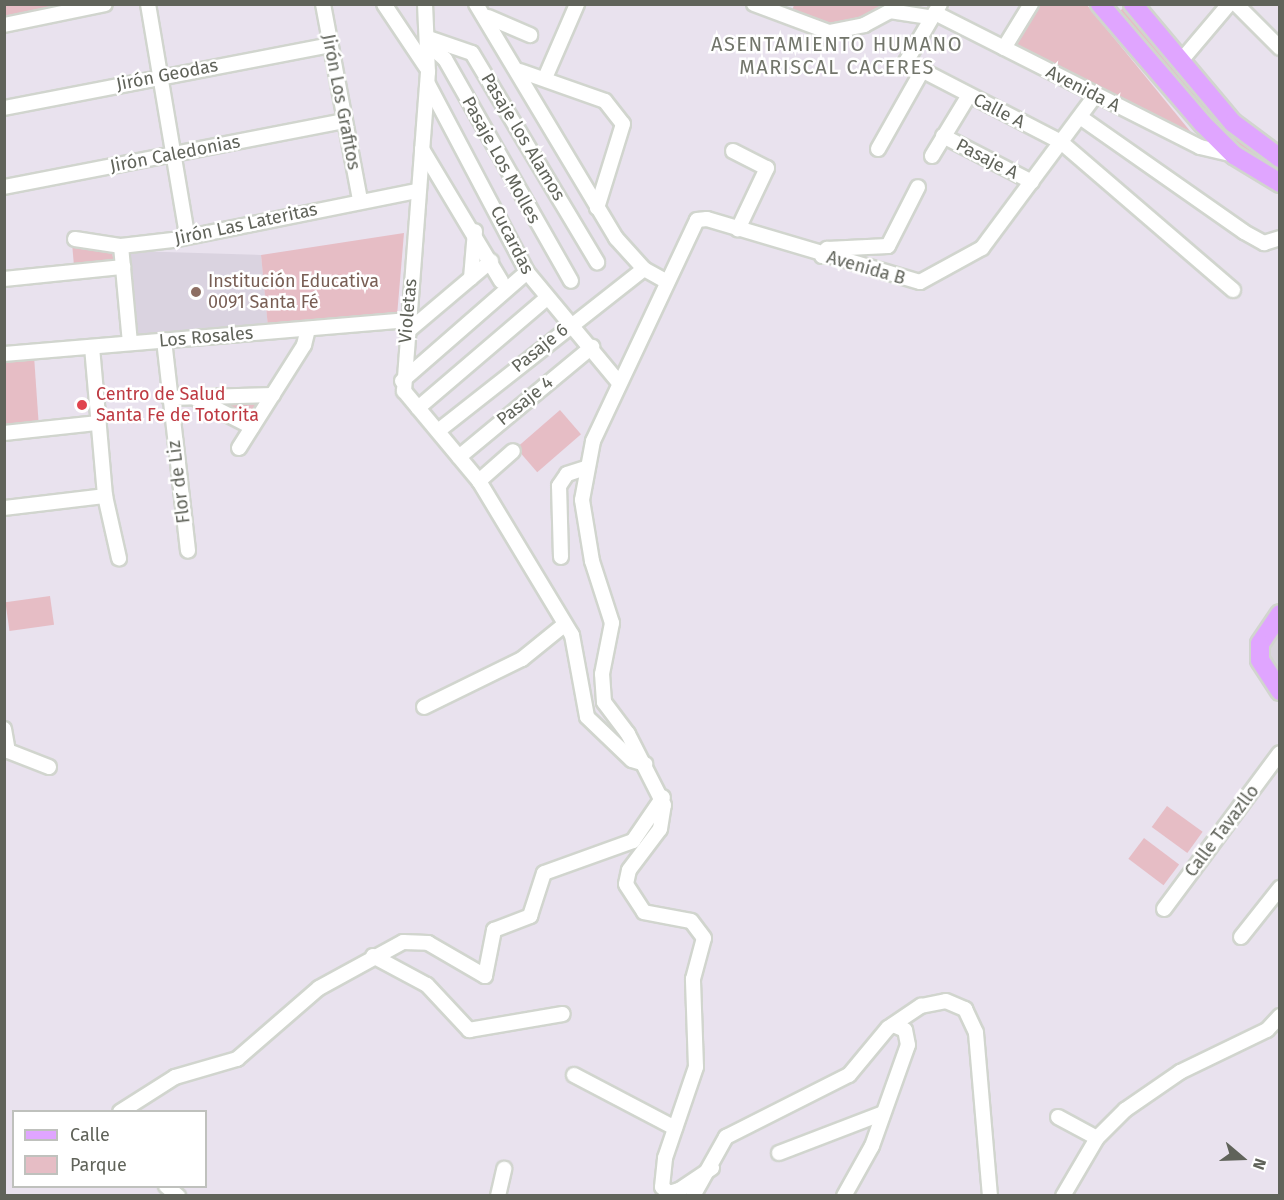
<!DOCTYPE html>
<html>
<head>
<meta charset="utf-8">
<style>
  body { margin:0 }
  #map { position:relative; width:1284px; height:1200px; overflow:hidden; background:#e9e2ee; font-family:"Fira Sans",sans-serif }
  div>[style] { position:absolute }
  .industrial>* { inset:0; background:#d8d4dc }
  .education>* { inset:0; background:#dad3e0 }
  .green>* { inset:0; background:#e6bdc5; transform-origin:0 0 }
  .roads { filter:drop-shadow(2px 0 #d1d5ce) drop-shadow(-2px 0 #d1d5ce) drop-shadow(0 2px #d1d5ce) drop-shadow(0 -2px #d1d5ce) }
  .minor>* { height:14px; margin:-7px; padding:0 7px; transform-origin:7px; border-radius:7px; background:#fff }
  .major>* { height:18px; margin:-9px; padding:0 9px; transform-origin:9px; border-radius:9px; background:#e0a5ff }
  .dots>* { width:16px; height:16px; translate:-50% -50%; box-sizing:border-box; border:3px solid #fff; border-radius:50% }
  span { translate:-50% -50%; white-space:nowrap; text-align:center; line-height:1.15; -webkit-text-stroke:5px #fff; paint-order:stroke }
  .street-label { font-size:18px; color:#60635a }
  .education-label { font-size:18px; color:#785e54 }
  .left { translate:0 -50%; text-align:left }
  .health-label { font-size:18px; color:#be3a42 }
  .neighbourhood-label { font-size:20px; color:#72756b; letter-spacing:1.5px }
  .frame { position:absolute; inset:0; border:6px solid #60635a; pointer-events:none }
  .legend { position:absolute; left:12px; top:1110px; width:195px; height:78px; box-sizing:border-box; background:#fff; border:2px solid #bfc1bd; margin:0; padding:8px 10px; list-style:none; font-size:18px; color:#60635a }
  .legend li { display:flex; align-items:center; gap:12px; height:30px }
  .legend b { width:30px; border:2px solid #bfc1bd }
  .north { position:absolute; left:1212px; top:1128px; width:60px; height:60px; -webkit-text-stroke:4px #fff; paint-order:stroke; rotate:109deg; font-size:16px; font-weight:700; line-height:24px; text-align:center; color:#60635a }
  .north::after { content:''; display:block; margin:auto; width:21px; height:27px; background:#60635a; clip-path:polygon(50% 0,100% 100%,50% 72%,0 100%) }
</style>
</head>
<body>
<div id="map">
  <div class="industrial">
    <i style="clip-path:polygon(1279px 605px,1279px 699px,1253px 668px,1253px 635px)"></i>
  </div>
  <div class="education">
    <i style="clip-path:polygon(132px 251px,261px 255px,268px 326px,132px 336px,125px 257px)"></i>
  </div>
  <div class="green">
    <i style="clip-path:polygon(5px 5px,86px 5px,5px 21px)"></i>
    <i style="clip-path:polygon(794px 5px,896px 5px,870px 19px,828px 27px,791px 14px)"></i>
    <i style="clip-path:polygon(1035px 5px,1087px 5px,1199px 142px,1009px 47px)"></i>
    <i style="clip-path:polygon(1124px 7px,1279px 163px,1279px 178px,1225px 140px,1119px 12px)"></i>
    <i style="clip-path:polygon(404px 233px,397px 316px,268px 327px,261px 255px)"></i>
    <i style="clip-path:polygon(72px 243px,112px 252px,114px 262px,74px 266px)"></i>
    <i style="clip-path:polygon(34px 356px,39px 428px,5px 431px,4px 360px)"></i>
    <i style="clip-path:polygon(267px 398px,252px 423px,207px 401px)"></i>
    <i style="left:560px;top:410px;width:32px;height:58px;rotate:49deg"></i>
    <i style="left:50px;top:596px;width:29px;height:45px;rotate:82deg"></i>
    <i style="left:1167px;top:806px;width:44px;height:26px;rotate:36deg"></i>
    <i style="left:1144px;top:838px;width:44px;height:26px;rotate:37deg"></i>
  </div>
  <div class="roads">
    <div class="minor">
      <i style="left:148px;top:4px;width:233px;rotate:80.4deg"></i>
      <i style="left:323px;top:4px;width:199px;rotate:79.3deg"></i>
      <i style="left:384px;top:4px;width:76px;rotate:56.3deg"></i>
      <i style="left:425px;top:4px;width:68px;rotate:87.5deg"></i>
      <i style="left:428px;top:72px;width:320px;rotate:94.3deg"></i>
      <i style="left:404px;top:391px;width:117px;rotate:50.2deg"></i>
      <i style="left:479px;top:481px;width:180px;rotate:58.9deg"></i>
      <i style="left:572px;top:635px;width:83px;rotate:79.6deg"></i>
      <i style="left:587px;top:717px;width:62px;rotate:43.7deg"></i>
      <i style="left:632px;top:760px;width:14px;rotate:17deg"></i>
      <i style="left:476px;top:4px;width:273px;rotate:59.1deg"></i>
      <i style="left:616px;top:238px;width:42px;rotate:47.9deg"></i>
      <i style="left:644px;top:269px;width:26px;rotate:29deg"></i>
      <i style="left:754px;top:4px;width:80px;rotate:20.5deg"></i>
      <i style="left:829px;top:32px;width:36px;rotate:-11deg"></i>
      <i style="left:864px;top:25px;width:30px;rotate:-28deg"></i>
      <i style="left:890px;top:11px;width:38px;rotate:9deg"></i>
      <i style="left:940px;top:4px;width:67px;rotate:120.4deg"></i>
      <i style="left:906px;top:62px;width:174px;rotate:27.3deg"></i>
      <i style="left:1061px;top:142px;width:227px;rotate:40.7deg"></i>
      <i style="left:1236px;top:4px;width:62px;rotate:45deg"></i>
      <i style="left:935px;top:13px;width:297px;rotate:26.8deg"></i>
      <i style="left:1200px;top:147px;width:35px;rotate:13deg"></i>
      <i style="left:488px;top:17px;width:46px;rotate:23.2deg"></i>
      <i style="left:4px;top:25px;width:103px;rotate:-11.7deg"></i>
      <i style="left:428px;top:38px;width:46px;rotate:18.8deg"></i>
      <i style="left:472px;top:53px;width:244px;rotate:59.1deg"></i>
      <i style="left:427px;top:43px;width:24px;rotate:42deg"></i>
      <i style="left:445px;top:59px;width:255px;rotate:60.4deg"></i>
      <i style="left:1004px;top:48px;width:52px;rotate:-58.5deg"></i>
      <i style="left:1180px;top:62px;width:76px;rotate:-49.8deg"></i>
      <i style="left:520px;top:71px;width:90px;rotate:19.4deg"></i>
      <i style="left:605px;top:101px;width:29px;rotate:52deg"></i>
      <i style="left:623px;top:124px;width:88px;rotate:107.2deg"></i>
      <i style="left:545px;top:78px;width:81px;rotate:-66.6deg"></i>
      <i style="left:428px;top:84px;width:212px;rotate:62.2deg"></i>
      <i style="left:527px;top:272px;width:144px;rotate:50.3deg"></i>
      <i style="left:4px;top:108px;width:332px;rotate:-10.9deg"></i>
      <i style="left:1080px;top:117px;width:200px;rotate:35deg"></i>
      <i style="left:1244px;top:232px;width:23px;rotate:29deg"></i>
      <i style="left:1264px;top:243px;width:17px;rotate:-17deg"></i>
      <i style="left:943px;top:136px;width:100px;rotate:27.3deg"></i>
      <i style="left:422px;top:149px;width:154px;rotate:59.1deg"></i>
      <i style="left:878px;top:149px;width:90px;rotate:-60.6deg"></i>
      <i style="left:733px;top:151px;width:38px;rotate:27deg"></i>
      <i style="left:767px;top:168px;width:68px;rotate:115.4deg"></i>
      <i style="left:932px;top:156px;width:71px;rotate:-58.8deg"></i>
      <i style="left:4px;top:187px;width:347px;rotate:-11deg"></i>
      <i style="left:75px;top:239px;width:47px;rotate:8.7deg"></i>
      <i style="left:121px;top:246px;width:52px;rotate:-6.6deg"></i>
      <i style="left:173px;top:240px;width:249px;rotate:-11.4deg"></i>
      <i style="left:121px;top:246px;width:97px;rotate:84.7deg"></i>
      <i style="left:822px;top:256px;width:9px;rotate:-54deg"></i>
      <i style="left:827px;top:249px;width:61px;rotate:-2.8deg"></i>
      <i style="left:888px;top:246px;width:66px;rotate:-63deg"></i>
      <i style="left:471px;top:278px;width:47px;rotate:-85.1deg"></i>
      <i style="left:4px;top:279px;width:120px;rotate:-5.8deg"></i>
      <i style="left:407px;top:332px;width:110px;rotate:-40.2deg"></i>
      <i style="left:164px;top:340px;width:212px;rotate:83.5deg"></i>
      <i style="left:92px;top:347px;width:150px;rotate:85deg"></i>
      <i style="left:105px;top:496px;width:64px;rotate:77.3deg"></i>
      <i style="left:4px;top:354px;width:405px;rotate:-4.8deg"></i>
      <i style="left:402px;top:381px;width:166px;rotate:-41.1deg"></i>
      <i style="left:169px;top:398px;width:104px;rotate:-1.7deg"></i>
      <i style="left:195px;top:398px;width:64px;rotate:27deg"></i>
      <i style="left:418px;top:408px;width:170px;rotate:-40.5deg"></i>
      <i style="left:438px;top:431px;width:262px;rotate:-38.2deg"></i>
      <i style="left:4px;top:433px;width:95px;rotate:-6.1deg"></i>
      <i style="left:239px;top:448px;width:122px;rotate:-57.7deg"></i>
      <i style="left:304px;top:345px;width:16px;rotate:-76deg"></i>
      <i style="left:459px;top:457px;width:173px;rotate:-39.6deg"></i>
      <i style="left:479px;top:481px;width:45px;rotate:-41.4deg"></i>
      <i style="left:4px;top:508px;width:102px;rotate:-6.8deg"></i>
      <i style="left:561px;top:557px;width:71px;rotate:-91.6deg"></i>
      <i style="left:559px;top:486px;width:14px;rotate:-56deg"></i>
      <i style="left:567px;top:474px;width:19px;rotate:-18deg"></i>
      <i style="left:424px;top:707px;width:109px;rotate:-26.1deg"></i>
      <i style="left:522px;top:659px;width:54px;rotate:-39deg"></i>
      <i style="left:4px;top:729px;width:22px;rotate:80deg"></i>
      <i style="left:8px;top:751px;width:44px;rotate:21.3deg"></i>
      <i style="left:1164px;top:909px;width:194px;rotate:-53.4deg"></i>
      <i style="left:1241px;top:937px;width:63px;rotate:-51.5deg"></i>
      <i style="left:373px;top:956px;width:61px;rotate:28.2deg"></i>
      <i style="left:427px;top:985px;width:62px;rotate:47deg"></i>
      <i style="left:469px;top:1030px;width:95px;rotate:-9.7deg"></i>
      <i style="left:574px;top:1075px;width:114px;rotate:27.7deg"></i>
      <i style="left:120px;top:1112px;width:65px;rotate:-32.5deg"></i>
      <i style="left:175px;top:1077px;width:65px;rotate:-16.2deg"></i>
      <i style="left:237px;top:1059px;width:108px;rotate:-40.9deg"></i>
      <i style="left:319px;top:988px;width:96px;rotate:-28.7deg"></i>
      <i style="left:403px;top:942px;width:25px;rotate:2deg"></i>
      <i style="left:428px;top:943px;width:66px;rotate:30.1deg"></i>
      <i style="left:485px;top:976px;width:47px;rotate:-78.9deg"></i>
      <i style="left:494px;top:930px;width:39px;rotate:-21deg"></i>
      <i style="left:530px;top:916px;width:45px;rotate:-72deg"></i>
      <i style="left:544px;top:873px;width:95px;rotate:-19.8deg"></i>
      <i style="left:633px;top:841px;width:53px;rotate:-55.7deg"></i>
      <i style="left:1058px;top:1117px;width:44px;rotate:28.3deg"></i>
      <i style="left:779px;top:1153px;width:111px;rotate:-21deg"></i>
      <i style="left:712px;top:1168px;width:40px;rotate:146deg"></i>
      <i style="left:679px;top:1190px;width:10px;rotate:163deg"></i>
      <i style="left:669px;top:1193px;width:9px;rotate:-139deg"></i>
      <i style="left:662px;top:1187px;width:29px;rotate:-84deg"></i>
      <i style="left:665px;top:1158px;width:96px;rotate:-71.2deg"></i>
      <i style="left:696px;top:1067px;width:88px;rotate:-92deg"></i>
      <i style="left:693px;top:979px;width:42px;rotate:-75deg"></i>
      <i style="left:704px;top:938px;width:21px;rotate:-127deg"></i>
      <i style="left:691px;top:921px;width:48px;rotate:-169.2deg"></i>
      <i style="left:644px;top:912px;width:33px;rotate:-123deg"></i>
      <i style="left:626px;top:884px;width:14px;rotate:-78deg"></i>
      <i style="left:629px;top:870px;width:51px;rotate:-52.9deg"></i>
      <i style="left:660px;top:829px;width:24px;rotate:-81deg"></i>
      <i style="left:664px;top:805px;width:80px;rotate:-116.9deg"></i>
      <i style="left:628px;top:734px;width:40px;rotate:-127deg"></i>
      <i style="left:604px;top:702px;width:28px;rotate:-94deg"></i>
      <i style="left:602px;top:674px;width:52px;rotate:-78.9deg"></i>
      <i style="left:612px;top:623px;width:65px;rotate:-107.9deg"></i>
      <i style="left:592px;top:561px;width:62px;rotate:-99.3deg"></i>
      <i style="left:582px;top:500px;width:60px;rotate:-79.4deg"></i>
      <i style="left:593px;top:441px;width:244px;rotate:-64.8deg"></i>
      <i style="left:697px;top:220px;width:10px;rotate:-6deg"></i>
      <i style="left:707px;top:219px;width:222px;rotate:16.5deg"></i>
      <i style="left:920px;top:282px;width:71px;rotate:-28.7deg"></i>
      <i style="left:982px;top:248px;width:189px;rotate:-53.4deg"></i>
      <i style="left:166px;top:1186px;width:16px;rotate:40deg"></i>
      <i style="left:498px;top:1196px;width:28px;rotate:-77deg"></i>
      <i style="left:693px;top:1196px;width:68px;rotate:-60.8deg"></i>
      <i style="left:726px;top:1137px;width:138px;rotate:-26.8deg"></i>
      <i style="left:849px;top:1075px;width:61px;rotate:-50.3deg"></i>
      <i style="left:888px;top:1028px;width:40px;rotate:-34deg"></i>
      <i style="left:921px;top:1006px;width:25px;rotate:-11deg"></i>
      <i style="left:946px;top:1001px;width:21px;rotate:23deg"></i>
      <i style="left:965px;top:1009px;width:26px;rotate:65deg"></i>
      <i style="left:976px;top:1033px;width:164px;rotate:85.1deg"></i>
      <i style="left:844px;top:1196px;width:57px;rotate:-60.8deg"></i>
      <i style="left:872px;top:1146px;width:107px;rotate:-70.4deg"></i>
      <i style="left:908px;top:1045px;width:15px;rotate:-101deg"></i>
      <i style="left:905px;top:1030px;width:13px;rotate:-157deg"></i>
      <i style="left:1063px;top:1196px;width:67px;rotate:-59.6deg"></i>
      <i style="left:1097px;top:1138px;width:40px;rotate:-45deg"></i>
      <i style="left:1125px;top:1110px;width:67px;rotate:-34.6deg"></i>
      <i style="left:1180px;top:1072px;width:97px;rotate:-25.8deg"></i>
      <i style="left:1267px;top:1030px;width:19px;rotate:-47deg"></i>
    </div>
    <div class="major">
      <i style="left:1100px;top:4px;width:158px;rotate:49.4deg"></i>
      <i style="left:1203px;top:124px;width:44px;rotate:45deg"></i>
      <i style="left:1234px;top:155px;width:54px;rotate:31.3deg"></i>
      <i style="left:1133px;top:4px;width:155px;rotate:50deg"></i>
      <i style="left:1233px;top:123px;width:59px;rotate:36.7deg"></i>
      <i style="left:1280px;top:614px;width:36px;rotate:124deg"></i>
      <i style="left:1260px;top:644px;width:16px;rotate:90deg"></i>
      <i style="left:1260px;top:660px;width:37px;rotate:57deg"></i>
    </div>
  </div>
  <div class="dots">
    <i style="left:196px;top:292px;background:#8d6e63"></i>
    <i style="left:82px;top:405px;background:#e0444e"></i>
  </div>
  <div class="street-label">
    <span style="left:167px;top:75px;rotate:-11deg">Jirón Geodas</span>
    <span style="left:1083px;top:89px;rotate:27deg">Avenida A</span>
    <span style="left:341px;top:102px;rotate:79deg">Jirón Los Grafitos</span>
    <span style="left:999px;top:111px;rotate:27deg">Calle A</span>
    <span style="left:523px;top:137px;rotate:59deg">Pasaje los Alamos</span>
    <span style="left:175px;top:154px;rotate:-11deg">Jirón Caledonias</span>
    <span style="left:987px;top:159px;rotate:27deg">Pasaje A</span>
    <span style="left:501px;top:160px;rotate:61deg">Pasaje Los Molles</span>
    <span style="left:246px;top:224px;rotate:-12deg">Jirón Las Lateritas</span>
    <span style="left:512px;top:240px;rotate:63deg">Cucardas</span>
    <span style="left:866px;top:268px;rotate:16deg">Avenida B</span>
    <span style="left:408px;top:311px;rotate:-85deg">Violetas</span>
    <span style="left:206px;top:337px;rotate:-5deg">Los Rosales</span>
    <span style="left:540px;top:348px;rotate:-39deg">Pasaje 6</span>
    <span style="left:525px;top:401px;rotate:-39deg">Pasaje 4</span>
    <span style="left:179px;top:482px;rotate:-97deg">Flor de Liz</span>
    <span style="left:1222px;top:831px;rotate:-53deg">Calle Tavazllo</span>
  </div>
  <div class="education-label">
    <span class="left" style="left:208px;top:292px">Institución Educativa<br>0091 Santa Fé</span>
  </div>
  <div class="health-label">
    <span class="left" style="left:96px;top:405px">Centro de Salud<br>Santa Fe de Totorita</span>
  </div>
  <div class="neighbourhood-label">
    <span style="left:837px;top:56px">ASENTAMIENTO HUMANO<br>MARISCAL CACERES</span>
  </div>
  <div class="frame"></div>
  <ul class="legend">
  <li><b style="height:8px;background:#e0a5ff"></b>Calle</li>
  <li><b style="height:16px;background:#e6bdc5"></b>Parque</li>
  </ul>
  <div class="north">N</div>
</div>
</body>
</html>
